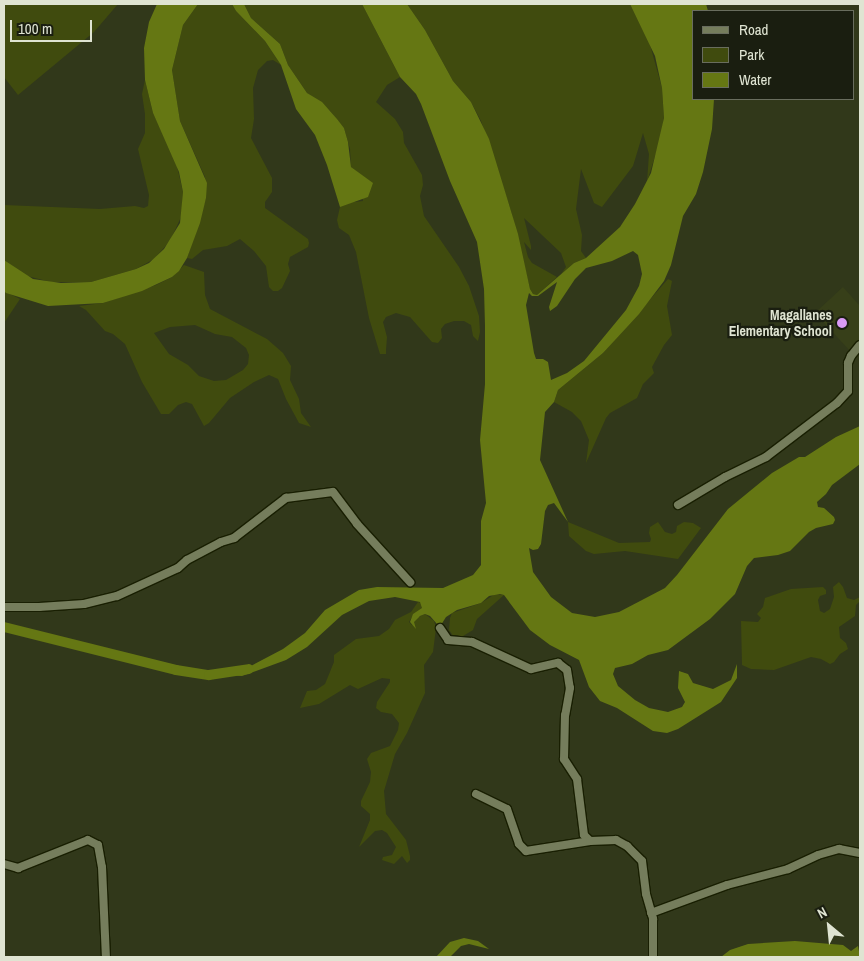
<!DOCTYPE html>
<html>
<head>
<meta charset="utf-8">
<style>
  body { margin:0 }
  #map { position:relative; width:864px; height:961px; overflow:hidden; background:#31381a; font-family:"Archivo Narrow",sans-serif }
  div>[style] { position:absolute }
  .built>* { inset:0; background:#373f19 }
  .green>* { inset:0; background:#404b0e }
  .water>* { inset:0; background:#657713 }
  .river>* { height:10px; margin:-5px; padding:0 5px; transform-origin:5px; border-radius:5px; background:#657713 }
  .roads { filter:drop-shadow(1px 0 #191f02) drop-shadow(-1px 0 #191f02) drop-shadow(0 1px #191f02) drop-shadow(0 -1px #191f02) }
  .minor>* { height:8px; margin:-4px; padding:0 4px; transform-origin:4px; border-radius:4px; background:#757d5c }
  .dots>* { width:14px; height:14px; translate:-50% -50%; box-sizing:border-box; border:2px solid #1a1e10; border-radius:50% }
  span { translate:-50% -50%; white-space:nowrap; text-align:center; line-height:1.15; -webkit-text-stroke:4.5px #1a1e10; paint-order:stroke }
  .poi-label { font-size:14px; color:#dfe4d2; font-weight:700 }
  .right { translate:-100% -50%; text-align:right }
  .frame { position:absolute; inset:0; border:5px solid #dfe4d2; pointer-events:none }
  .legend { position:absolute; left:692px; top:10px; width:162px; height:90px; box-sizing:border-box; background:#1a1e10; border:1px solid #696d5e; margin:0; padding:6px 9px; list-style:none; font-size:15px; color:#dfe4d2 }
  .legend li { display:flex; align-items:center; gap:10px; height:25px }
  .legend b { width:25px; border:1px solid #696d5e }
  .north { position:absolute; left:804px; top:901px; width:50px; height:50px; -webkit-text-stroke:4px #1a1e10; paint-order:stroke; rotate:332deg; font-size:14px; font-weight:700; line-height:20px; text-align:center; color:#dfe4d2 }
  .north::after { content:''; display:block; margin:auto; width:18px; height:22px; background:#dfe4d2; clip-path:polygon(50% 0,100% 100%,50% 72%,0 100%) }
  .scale { position:absolute; left:10px; top:20px; width:82px; height:22px; box-sizing:border-box; border:2px solid #dfe4d2; border-top:0; padding-left:6px; font-size:15px; line-height:18px; white-space:nowrap; color:#dfe4d2; -webkit-text-stroke:4px #1a1e10; paint-order:stroke }
</style>
</head>
<body>
<div id="map">
  <div class="built">
    <i style="clip-path:polygon(843px 287px,860px 306px,860px 340px,850px 351px,815px 313px)"></i>
  </div>
  <div class="green">
    <i style="clip-path:polygon(4px 4px,118px 4px,94px 32px,18px 95px,4px 77px)"></i>
    <i style="clip-path:polygon(198px 4px,232px 4px,236px 11px,265px 41px,281px 65px,273px 60px,267px 61px,258px 70px,253px 88px,254px 119px,251px 138px,272px 178px,272px 192px,265px 202px,265px 208px,308px 239px,309px 243px,308px 247px,290px 257px,288px 264px,290px 271px,282px 288px,278px 291px,273px 291px,269px 287px,266px 266px,254px 251px,240px 239px,227px 246px,203px 250px,192px 259px,187px 258px,206px 198px,205px 177px,180px 121px,172px 70px,183px 25px)"></i>
    <i style="clip-path:polygon(244px 4px,362px 4px,400px 77px,387px 85px,376px 102px,395px 119px,403px 132px,404px 143px,422px 175px,423px 185px,420px 196px,424px 216px,459px 267px,469px 286px,479px 316px,480px 332px,478px 341px,473px 336px,471px 325px,464px 321px,454px 321px,445px 324px,441px 329px,442px 338px,438px 343px,432px 342px,410px 317px,396px 313px,386px 317px,383px 322px,387px 337px,386px 350px,386px 354px,380px 354px,369px 318px,356px 252px,349px 235px,339px 228px,337px 220px,340px 207px,345px 203px,363px 201px,357px 172px,351px 167px,350px 149px,344px 128px,330px 111px,307px 93px,288px 65px,280px 44px,251px 18px)"></i>
    <i style="clip-path:polygon(407px 4px,630px 4px,649px 41px,662px 88px,664px 118px,661px 137px,647px 182px,649px 154px,643px 133px,633px 166px,602px 207px,594px 203px,581px 169px,576px 209px,582px 235px,581px 251px,586px 258px,574px 263px,561px 274px,566px 267px,561px 253px,524px 218px,531px 246px,531px 250px,524px 242px,528px 257px,532px 263px,557px 277px,537px 295px,533px 294px,530px 289px,511px 211px,481px 121px,471px 102px,453px 81px,425px 30px)"></i>
    <i style="clip-path:polygon(145px 80px,153px 113px,176px 162px,183px 192px,182px 215px,170px 241px,154px 259px,136px 269px,91px 282px,51px 282px,27px 276px,4px 260px,4px 205px,100px 209px,135px 206px,144px 208px,148px 206px,149px 195px,138px 149px,145px 133px,145px 114px,142px 94px)"></i>
    <i style="clip-path:polygon(evenodd,184px 265px,204px 272px,205px 295px,210px 309px,267px 339px,283px 353px,291px 366px,290px 380px,299px 399px,301px 413px,311px 427px,299px 423px,286px 399px,278px 379px,269px 375px,254px 382px,230px 398px,209px 423px,204px 426px,192px 404px,186px 402px,178px 405px,169px 414px,161px 414px,142px 382px,125px 344px,113px 334px,105px 331px,86px 310px,79px 306px,103px 303px,156px 285px,172px 277px,184px 265px,195px 325px,215px 334px,232px 337px,246px 348px,249px 355px,248px 364px,243px 370px,226px 380px,214px 381px,199px 376px,188px 365px,169px 354px,154px 333px,170px 327px,195px 325px)"></i>
    <i style="clip-path:polygon(668px 279px,672px 281px,667px 306px,672px 335px,664px 345px,652px 367px,654px 373px,643px 384px,637px 398px,610px 413px,606px 418px,586px 463px,589px 440px,581px 421px,572px 412px,554px 402px,558px 390px,603px 353px)"></i>
    <i style="clip-path:polygon(4px 291px,20px 299px,4px 323px)"></i>
    <i style="clip-path:polygon(568px 522px,619px 543px,650px 542px,651px 539px,649px 533px,650px 527px,658px 522px,665px 532px,672px 534px,676px 532px,677px 526px,684px 522px,693px 523px,701px 528px,678px 559px,625px 551px,594px 554px,586px 551px,569px 536px)"></i>
    <i style="clip-path:polygon(839px 582px,843px 587px,847px 598px,854px 600px,860px 597px,860px 601px,856px 605px,855px 616px,839px 627px,840px 638px,846px 643px,848px 649px,840px 654px,834px 662px,830px 664px,821px 659px,811px 657px,774px 670px,751px 669px,742px 665px,741px 621px,758px 622px,761px 618px,757px 614px,763px 607px,765px 598px,791px 589px,823px 587px,826px 590px,826px 594px,820px 596px,818px 600px,820px 611px,824px 613px,830px 609px,834px 597px,833px 587px)"></i>
    <i style="clip-path:polygon(495px 594px,504px 595px,477px 619px,473px 630px,463px 636px,454px 637px,449px 630px,450px 618px,452px 613px,481px 603px)"></i>
    <i style="clip-path:polygon(418px 602px,422px 603px,423px 610px,412px 617px,409px 622px,412px 625px,416px 618px,425px 614px,434px 621px,436px 628px,433px 652px,424px 665px,425px 693px,407px 733px,395px 754px,384px 791px,386px 814px,406px 840px,410px 856px,410px 860px,407px 863px,402px 856px,394px 864px,382px 860px,383px 857px,392px 855px,396px 847px,387px 833px,382px 830px,375px 831px,359px 847px,370px 820px,370px 814px,361px 806px,361px 801px,370px 782px,371px 772px,367px 759px,371px 753px,390px 746px,398px 730px,399px 723px,392px 714px,381px 712px,376px 708px,377px 702px,390px 682px,390px 679px,382px 678px,358px 689px,350px 685px,319px 704px,300px 708px,307px 691px,316px 690px,325px 684px,334px 662px,334px 655px,356px 639px,379px 636px,389px 629px,395px 620px,411px 612px)"></i>
  </div>
  <div class="water">
    <i style="clip-path:polygon(157px 4px,198px 4px,183px 25px,172px 70px,180px 121px,207px 183px,206px 198px,200px 223px,187px 258px,179px 271px,172px 277px,142px 291px,103px 303px,48px 306px,6px 293px,4px 291px,4px 260px,33px 279px,61px 283px,91px 282px,136px 269px,149px 263px,164px 249px,180px 223px,183px 192px,179px 172px,153px 113px,145px 80px,144px 48px,149px 22px)"></i>
    <i style="clip-path:polygon(232px 4px,244px 4px,251px 18px,280px 44px,288px 65px,307px 93px,322px 102px,337px 119px,344px 128px,348px 142px,351px 167px,373px 183px,368px 197px,340px 207px,327px 165px,315px 135px,296px 109px,281px 65px,265px 41px,236px 11px)"></i>
    <i style="clip-path:polygon(evenodd,362px 4px,407px 4px,425px 30px,453px 81px,471px 102px,489px 139px,518px 234px,530px 289px,533px 294px,537px 295px,574px 263px,586px 258px,620px 227px,635px 204px,651px 173px,664px 118px,662px 88px,655px 56px,630px 4px,706px 4px,708px 11px,693px 11px,693px 99px,714px 99px,712px 129px,703px 172px,696px 194px,683px 216px,671px 265px,664px 281px,639px 314px,603px 353px,558px 390px,554px 402px,545px 412px,540px 460px,568px 522px,554px 503px,548px 505px,545px 511px,541px 544px,538px 549px,533px 550px,529px 548px,533px 572px,551px 597px,572px 613px,595px 617px,619px 612px,665px 588px,677px 575px,728px 509px,772px 473px,799px 457px,805px 457px,836px 437px,860px 426px,860px 464px,832px 485px,826px 494px,817px 502px,818px 507px,824px 508px,834px 517px,835px 520px,833px 524px,816px 528px,809px 532px,790px 551px,778px 555px,754px 558px,747px 566px,735px 594px,710px 619px,668px 650px,648px 655px,632px 664px,615px 668px,613px 674px,618px 686px,635px 700px,649px 708px,668px 712px,682px 707px,685px 702px,678px 688px,679px 671px,688px 674px,693px 683px,713px 689px,731px 680px,737px 664px,737px 678px,721px 702px,678px 729px,667px 733px,653px 731px,617px 708px,600px 701px,589px 687px,579px 660px,550px 645px,530px 630px,504px 595px,500px 594px,489px 596px,481px 603px,457px 610px,446px 617px,441px 625px,437px 624px,430px 616px,425px 614px,420px 616px,414px 622px,416px 629px,410px 622px,413px 614px,422px 608px,420px 602px,395px 597px,369px 601px,342px 615px,307px 647px,286px 660px,242px 676px,226px 675px,247px 668px,283px 649px,305px 633px,325px 610px,359px 590px,377px 587px,443px 588px,473px 575px,481px 565px,481px 521px,486px 503px,480px 440px,485px 384px,485px 326px,484px 289px,477px 242px,450px 181px,421px 104px,416px 94px,400px 77px,362px 4px,633px 251px,638px 255px,642px 274px,639px 286px,626px 310px,584px 361px,567px 373px,551px 380px,548px 362px,543px 359px,536px 359px,534px 353px,526px 305px,529px 293px,532px 296px,538px 296px,557px 282px,549px 307px,550px 311px,557px 306px,575px 279px,586px 268px,612px 261px,633px 251px)"></i>
    <i style="clip-path:polygon(464px 938px,478px 941px,489px 949px,469px 944px,461px 946px,450px 957px,436px 957px,450px 942px)"></i>
    <i style="clip-path:polygon(795px 941px,843px 945px,851px 951px,858px 946px,860px 957px,721px 957px,730px 950px,748px 944px)"></i>
  </div>
  <div class="river">
    <i style="left:4px;top:627px;width:177px;rotate:14deg"></i>
    <i style="left:176px;top:670px;width:33px;rotate:9deg"></i>
    <i style="left:209px;top:675px;width:40px;rotate:-8.5deg"></i>
  </div>
  <div class="roads">
    <div class="minor">
      <i style="left:678px;top:505px;width:55px;rotate:-30.8deg"></i>
      <i style="left:725px;top:477px;width:46px;rotate:-26deg"></i>
      <i style="left:766px;top:457px;width:89px;rotate:-37.3deg"></i>
      <i style="left:837px;top:403px;width:16px;rotate:-47deg"></i>
      <i style="left:848px;top:391px;width:28px;rotate:-90deg"></i>
      <i style="left:848px;top:363px;width:8px;rotate:-67deg"></i>
      <i style="left:851px;top:356px;width:14px;rotate:-51deg"></i>
      <i style="left:4px;top:607px;width:35px"></i>
      <i style="left:39px;top:607px;width:45px;rotate:-3.8deg"></i>
      <i style="left:84px;top:604px;width:34px;rotate:-14deg"></i>
      <i style="left:117px;top:596px;width:67px;rotate:-24.7deg"></i>
      <i style="left:178px;top:568px;width:12px;rotate:-42deg"></i>
      <i style="left:187px;top:560px;width:38px;rotate:-28deg"></i>
      <i style="left:221px;top:542px;width:14px;rotate:-17deg"></i>
      <i style="left:234px;top:538px;width:66px;rotate:-37.6deg"></i>
      <i style="left:286px;top:498px;width:47px;rotate:-7.3deg"></i>
      <i style="left:333px;top:492px;width:40px;rotate:53deg"></i>
      <i style="left:357px;top:524px;width:79px;rotate:47.6deg"></i>
      <i style="left:440px;top:628px;width:14px;rotate:56deg"></i>
      <i style="left:448px;top:640px;width:24px;rotate:5deg"></i>
      <i style="left:472px;top:642px;width:65px;rotate:24.6deg"></i>
      <i style="left:531px;top:669px;width:28px;rotate:-13deg"></i>
      <i style="left:558px;top:663px;width:11px;rotate:38deg"></i>
      <i style="left:567px;top:670px;width:18px;rotate:81deg"></i>
      <i style="left:570px;top:688px;width:27px;rotate:100deg"></i>
      <i style="left:565px;top:715px;width:44px;rotate:91.3deg"></i>
      <i style="left:564px;top:759px;width:24px;rotate:57deg"></i>
      <i style="left:577px;top:779px;width:56px;rotate:82.9deg"></i>
      <i style="left:584px;top:835px;width:8px;rotate:45deg"></i>
      <i style="left:476px;top:794px;width:34px;rotate:26deg"></i>
      <i style="left:507px;top:809px;width:37px;rotate:71deg"></i>
      <i style="left:519px;top:844px;width:10px;rotate:45deg"></i>
      <i style="left:526px;top:851px;width:65px;rotate:-8.9deg"></i>
      <i style="left:590px;top:841px;width:26px;rotate:-2deg"></i>
      <i style="left:616px;top:840px;width:13px;rotate:29deg"></i>
      <i style="left:627px;top:846px;width:21px;rotate:45deg"></i>
      <i style="left:642px;top:861px;width:33px;rotate:83deg"></i>
      <i style="left:646px;top:894px;width:26px;rotate:74deg"></i>
      <i style="left:653px;top:919px;width:38px;rotate:90deg"></i>
      <i style="left:4px;top:864px;width:15px;rotate:16deg"></i>
      <i style="left:18px;top:868px;width:75px;rotate:-21.8deg"></i>
      <i style="left:88px;top:840px;width:11px;rotate:27deg"></i>
      <i style="left:98px;top:845px;width:22px;rotate:80deg"></i>
      <i style="left:102px;top:867px;width:90px;rotate:87.5deg"></i>
      <i style="left:651px;top:913px;width:81px;rotate:-20.2deg"></i>
      <i style="left:727px;top:885px;width:63px;rotate:-14.7deg"></i>
      <i style="left:788px;top:869px;width:33px;rotate:-25deg"></i>
      <i style="left:818px;top:855px;width:22px;rotate:-16deg"></i>
      <i style="left:839px;top:849px;width:21px;rotate:11deg"></i>
    </div>
  </div>
  <div class="dots">
    <i style="left:842px;top:323px;background:#da9af6"></i>
  </div>
  <div class="poi-label">
    <span class="right" style="left:832px;top:323px">Magallanes<br>Elementary School</span>
  </div>
  <div class="frame"></div>
  <ul class="legend">
  <li><b style="height:6px;background:#757d5c"></b>Road</li>
  <li><b style="height:14px;background:#404b0e"></b>Park</li>
  <li><b style="height:14px;background:#657713"></b>Water</li>
  </ul>
  <div class="north">N</div>
  <div class="scale">100 m</div>
</div>
</body>
</html>
